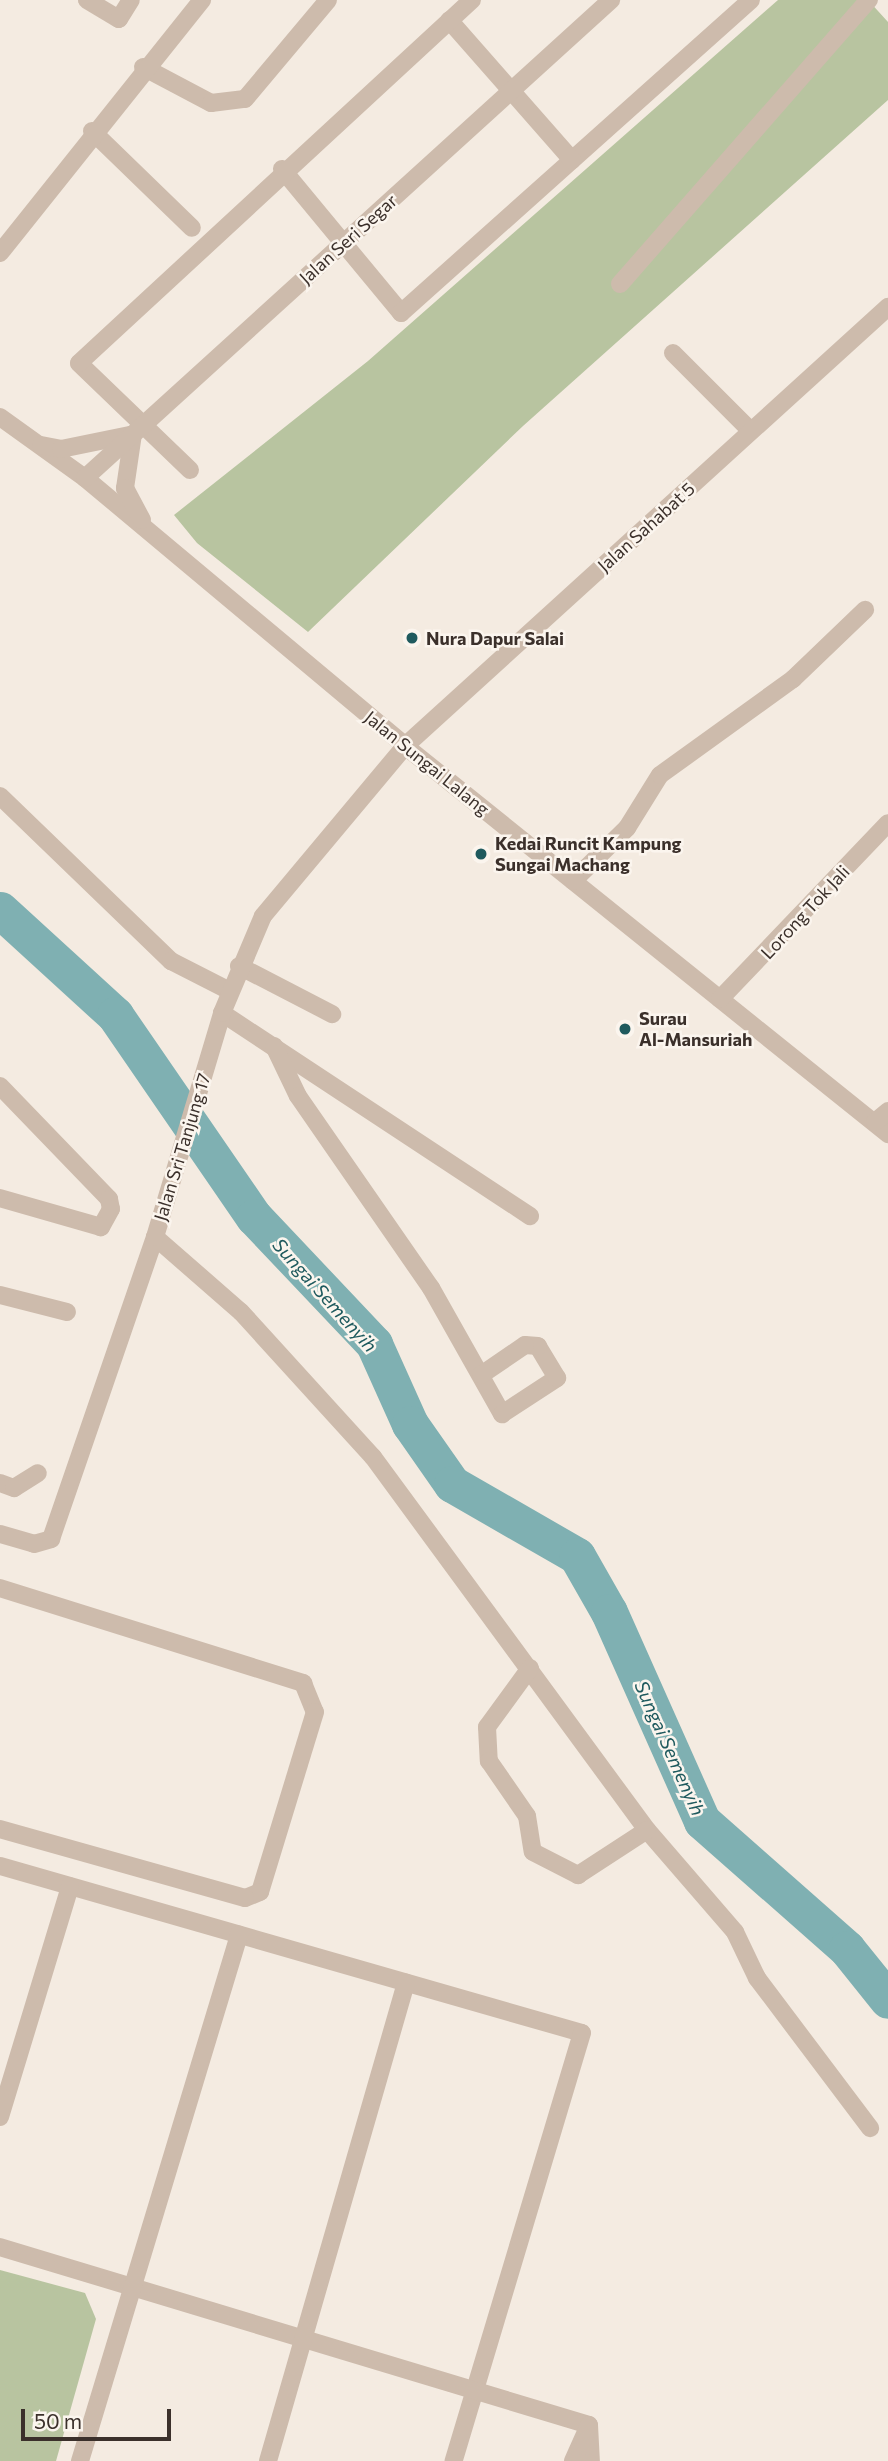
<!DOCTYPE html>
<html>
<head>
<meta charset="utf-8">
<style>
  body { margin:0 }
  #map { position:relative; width:888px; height:2461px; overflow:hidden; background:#f4ebe1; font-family:Commissioner,sans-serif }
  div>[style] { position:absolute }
  .green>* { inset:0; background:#b8c4a0 }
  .river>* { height:37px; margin:-18.5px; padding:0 18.5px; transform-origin:18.5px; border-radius:18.5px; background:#7fb0b2 }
  .minor>* { height:18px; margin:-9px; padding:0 9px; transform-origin:9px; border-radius:9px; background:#cdbbac }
  .dots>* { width:19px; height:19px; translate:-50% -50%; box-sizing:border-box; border:4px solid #fbf5ee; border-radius:50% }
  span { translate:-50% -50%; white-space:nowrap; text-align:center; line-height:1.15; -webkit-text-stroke:5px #fbf5ee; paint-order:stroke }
  .street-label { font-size:18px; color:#3b302b }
  .poi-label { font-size:18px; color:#3b302b; font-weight:700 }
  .left { translate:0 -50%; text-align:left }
  .water-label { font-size:19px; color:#1f5a5e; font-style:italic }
  .scale { position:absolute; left:21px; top:2409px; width:150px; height:32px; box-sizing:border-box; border:4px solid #3b302b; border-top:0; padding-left:9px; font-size:21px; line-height:24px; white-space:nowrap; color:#3b302b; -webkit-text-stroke:5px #fbf5ee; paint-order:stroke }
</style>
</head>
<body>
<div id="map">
  <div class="green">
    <i style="clip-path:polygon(778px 0,868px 0,888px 22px,888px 100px,523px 426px,308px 632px,197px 543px,174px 515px,368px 361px)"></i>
    <i style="clip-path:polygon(0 2270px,85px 2293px,96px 2319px,56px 2461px,0 2461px)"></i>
  </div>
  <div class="river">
    <i style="left:0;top:910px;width:156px;rotate:42.4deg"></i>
    <i style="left:115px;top:1015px;width:245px;rotate:55.5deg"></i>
    <i style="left:254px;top:1217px;width:175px;rotate:46.6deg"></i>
    <i style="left:374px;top:1344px;width:88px;rotate:65.8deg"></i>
    <i style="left:410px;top:1424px;width:73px;rotate:55deg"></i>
    <i style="left:452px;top:1484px;width:144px;rotate:29.9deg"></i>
    <i style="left:577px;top:1556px;width:64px;rotate:60.3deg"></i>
    <i style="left:609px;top:1612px;width:229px;rotate:66deg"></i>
    <i style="left:702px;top:1821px;width:193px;rotate:41.4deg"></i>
    <i style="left:847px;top:1949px;width:65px;rotate:51.2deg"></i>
  </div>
  <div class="minor">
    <i style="left:87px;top:0;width:37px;rotate:31deg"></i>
    <i style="left:119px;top:19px;width:22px;rotate:-58deg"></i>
    <i style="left:143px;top:67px;width:77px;rotate:27.9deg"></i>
    <i style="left:211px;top:103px;width:34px;rotate:-7deg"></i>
    <i style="left:245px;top:99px;width:129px;rotate:-50deg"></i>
    <i style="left:92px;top:131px;width:139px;rotate:44.1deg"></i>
    <i style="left:572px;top:160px;width:240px;rotate:-41.8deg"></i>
    <i style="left:282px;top:169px;width:187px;rotate:50.4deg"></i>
    <i style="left:401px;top:313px;width:229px;rotate:-41.8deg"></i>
    <i style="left:572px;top:160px;width:186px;rotate:-131.3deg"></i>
    <i style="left:0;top:253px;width:324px;rotate:-51.4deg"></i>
    <i style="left:620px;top:284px;width:378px;rotate:-48.8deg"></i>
    <i style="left:673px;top:353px;width:110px;rotate:45deg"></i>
    <i style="left:0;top:417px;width:105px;rotate:35.7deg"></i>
    <i style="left:85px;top:478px;width:417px;rotate:39.9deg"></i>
    <i style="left:405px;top:746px;width:620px;rotate:38.78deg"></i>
    <i style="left:133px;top:434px;width:55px;rotate:98.4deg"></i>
    <i style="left:125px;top:488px;width:36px;rotate:62deg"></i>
    <i style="left:41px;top:445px;width:20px;rotate:11deg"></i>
    <i style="left:61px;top:449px;width:70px;rotate:-11.5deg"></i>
    <i style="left:190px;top:470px;width:154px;rotate:-136.1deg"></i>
    <i style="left:79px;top:363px;width:535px;rotate:-42.73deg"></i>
    <i style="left:85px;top:478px;width:711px;rotate:-42.26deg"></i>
    <i style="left:0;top:796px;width:238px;rotate:44deg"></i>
    <i style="left:171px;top:961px;width:66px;rotate:27deg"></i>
    <i style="left:573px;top:881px;width:76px;rotate:-44.5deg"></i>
    <i style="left:627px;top:828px;width:62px;rotate:-58.1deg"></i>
    <i style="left:660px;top:775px;width:164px;rotate:-35.8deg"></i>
    <i style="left:793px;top:679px;width:100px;rotate:-43.8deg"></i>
    <i style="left:239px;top:966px;width:105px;rotate:27.3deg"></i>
    <i style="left:720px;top:999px;width:243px;rotate:-46.3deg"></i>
    <i style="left:222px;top:1013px;width:369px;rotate:33.4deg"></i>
    <i style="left:274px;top:1046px;width:55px;rotate:64.4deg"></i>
    <i style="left:298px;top:1096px;width:234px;rotate:55.3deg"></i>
    <i style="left:431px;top:1288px;width:145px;rotate:60.6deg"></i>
    <i style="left:502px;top:1414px;width:66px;rotate:-33.2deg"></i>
    <i style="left:557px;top:1378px;width:37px;rotate:-121deg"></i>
    <i style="left:538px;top:1346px;width:13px;rotate:-176deg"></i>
    <i style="left:525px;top:1345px;width:53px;rotate:145.7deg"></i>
    <i style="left:0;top:1086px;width:157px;rotate:46deg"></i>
    <i style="left:109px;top:1199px;width:10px;rotate:79deg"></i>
    <i style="left:111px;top:1209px;width:21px;rotate:119deg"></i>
    <i style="left:101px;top:1227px;width:105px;rotate:-164deg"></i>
    <i style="left:875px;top:1122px;width:17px;rotate:-40deg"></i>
    <i style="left:155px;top:1237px;width:114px;rotate:41.1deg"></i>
    <i style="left:241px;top:1312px;width:196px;rotate:47.7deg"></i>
    <i style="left:373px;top:1457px;width:463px;rotate:53.7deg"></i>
    <i style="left:647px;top:1830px;width:135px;rotate:49.2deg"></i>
    <i style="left:735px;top:1932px;width:51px;rotate:64.4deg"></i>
    <i style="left:757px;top:1978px;width:188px;rotate:53deg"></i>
    <i style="left:0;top:1295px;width:69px;rotate:14.2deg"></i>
    <i style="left:0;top:1483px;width:15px;rotate:20deg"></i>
    <i style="left:14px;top:1488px;width:28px;rotate:-32deg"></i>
    <i style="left:0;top:1534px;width:35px;rotate:16deg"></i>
    <i style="left:34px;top:1544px;width:18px;rotate:-16deg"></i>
    <i style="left:51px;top:1539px;width:319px;rotate:-71deg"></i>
    <i style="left:155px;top:1237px;width:234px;rotate:-73.3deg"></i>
    <i style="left:222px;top:1013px;width:105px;rotate:-67.1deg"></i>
    <i style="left:263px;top:916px;width:222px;rotate:-50.1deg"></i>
    <i style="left:405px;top:746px;width:653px;rotate:-42.27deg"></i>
    <i style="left:0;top:1588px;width:318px;rotate:17.4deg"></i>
    <i style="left:303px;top:1683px;width:31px;rotate:68deg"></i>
    <i style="left:315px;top:1712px;width:188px;rotate:107deg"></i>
    <i style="left:260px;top:1892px;width:16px;rotate:158deg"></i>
    <i style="left:245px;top:1898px;width:255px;rotate:-164.3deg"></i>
    <i style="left:530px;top:1668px;width:73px;rotate:126.1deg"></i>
    <i style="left:487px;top:1727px;width:34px;rotate:87deg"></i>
    <i style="left:489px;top:1761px;width:67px;rotate:55.4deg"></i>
    <i style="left:527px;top:1816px;width:36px;rotate:81deg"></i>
    <i style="left:533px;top:1852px;width:51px;rotate:27.1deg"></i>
    <i style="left:578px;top:1875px;width:82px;rotate:-33.1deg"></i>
    <i style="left:0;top:1866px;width:605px;rotate:16.01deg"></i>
    <i style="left:582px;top:2033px;width:447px;rotate:106.7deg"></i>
    <i style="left:0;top:2117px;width:241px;rotate:-73.1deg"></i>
    <i style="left:0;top:2247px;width:615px;rotate:16.82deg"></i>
    <i style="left:589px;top:2425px;width:36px;rotate:87deg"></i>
    <i style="left:80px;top:2461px;width:550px;rotate:-73.18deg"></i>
    <i style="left:268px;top:2461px;width:498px;rotate:-73.9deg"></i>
    <i style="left:573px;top:2461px;width:39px;rotate:-66deg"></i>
  </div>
  <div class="dots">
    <i style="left:412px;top:638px;background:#1f5a5e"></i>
    <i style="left:481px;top:854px;background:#1f5a5e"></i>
    <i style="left:625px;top:1029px;background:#1f5a5e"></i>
  </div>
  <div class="street-label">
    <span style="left:348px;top:239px;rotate:-42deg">Jalan Seri Segar</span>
    <span style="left:646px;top:527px;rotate:-42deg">Jalan Sahabat 5</span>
    <span style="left:427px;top:763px;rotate:39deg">Jalan Sungai Lalang</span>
    <span style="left:805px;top:912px;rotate:-47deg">Lorong Tok Jali</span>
    <span style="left:182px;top:1147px;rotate:-73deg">Jalan Sri Tanjung 17</span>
  </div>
  <div class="poi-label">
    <span class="left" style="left:426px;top:638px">Nura Dapur Salai</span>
    <span class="left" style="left:495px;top:854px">Kedai Runcit Kampung<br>Sungai Machang</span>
    <span class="left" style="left:639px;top:1029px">Surau<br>Al-Mansuriah</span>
  </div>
  <div class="water-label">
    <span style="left:325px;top:1295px;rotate:48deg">Sungai Semenyih</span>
    <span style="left:670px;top:1748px;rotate:66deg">Sungai Semenyih</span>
  </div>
  <div class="scale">50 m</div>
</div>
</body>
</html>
